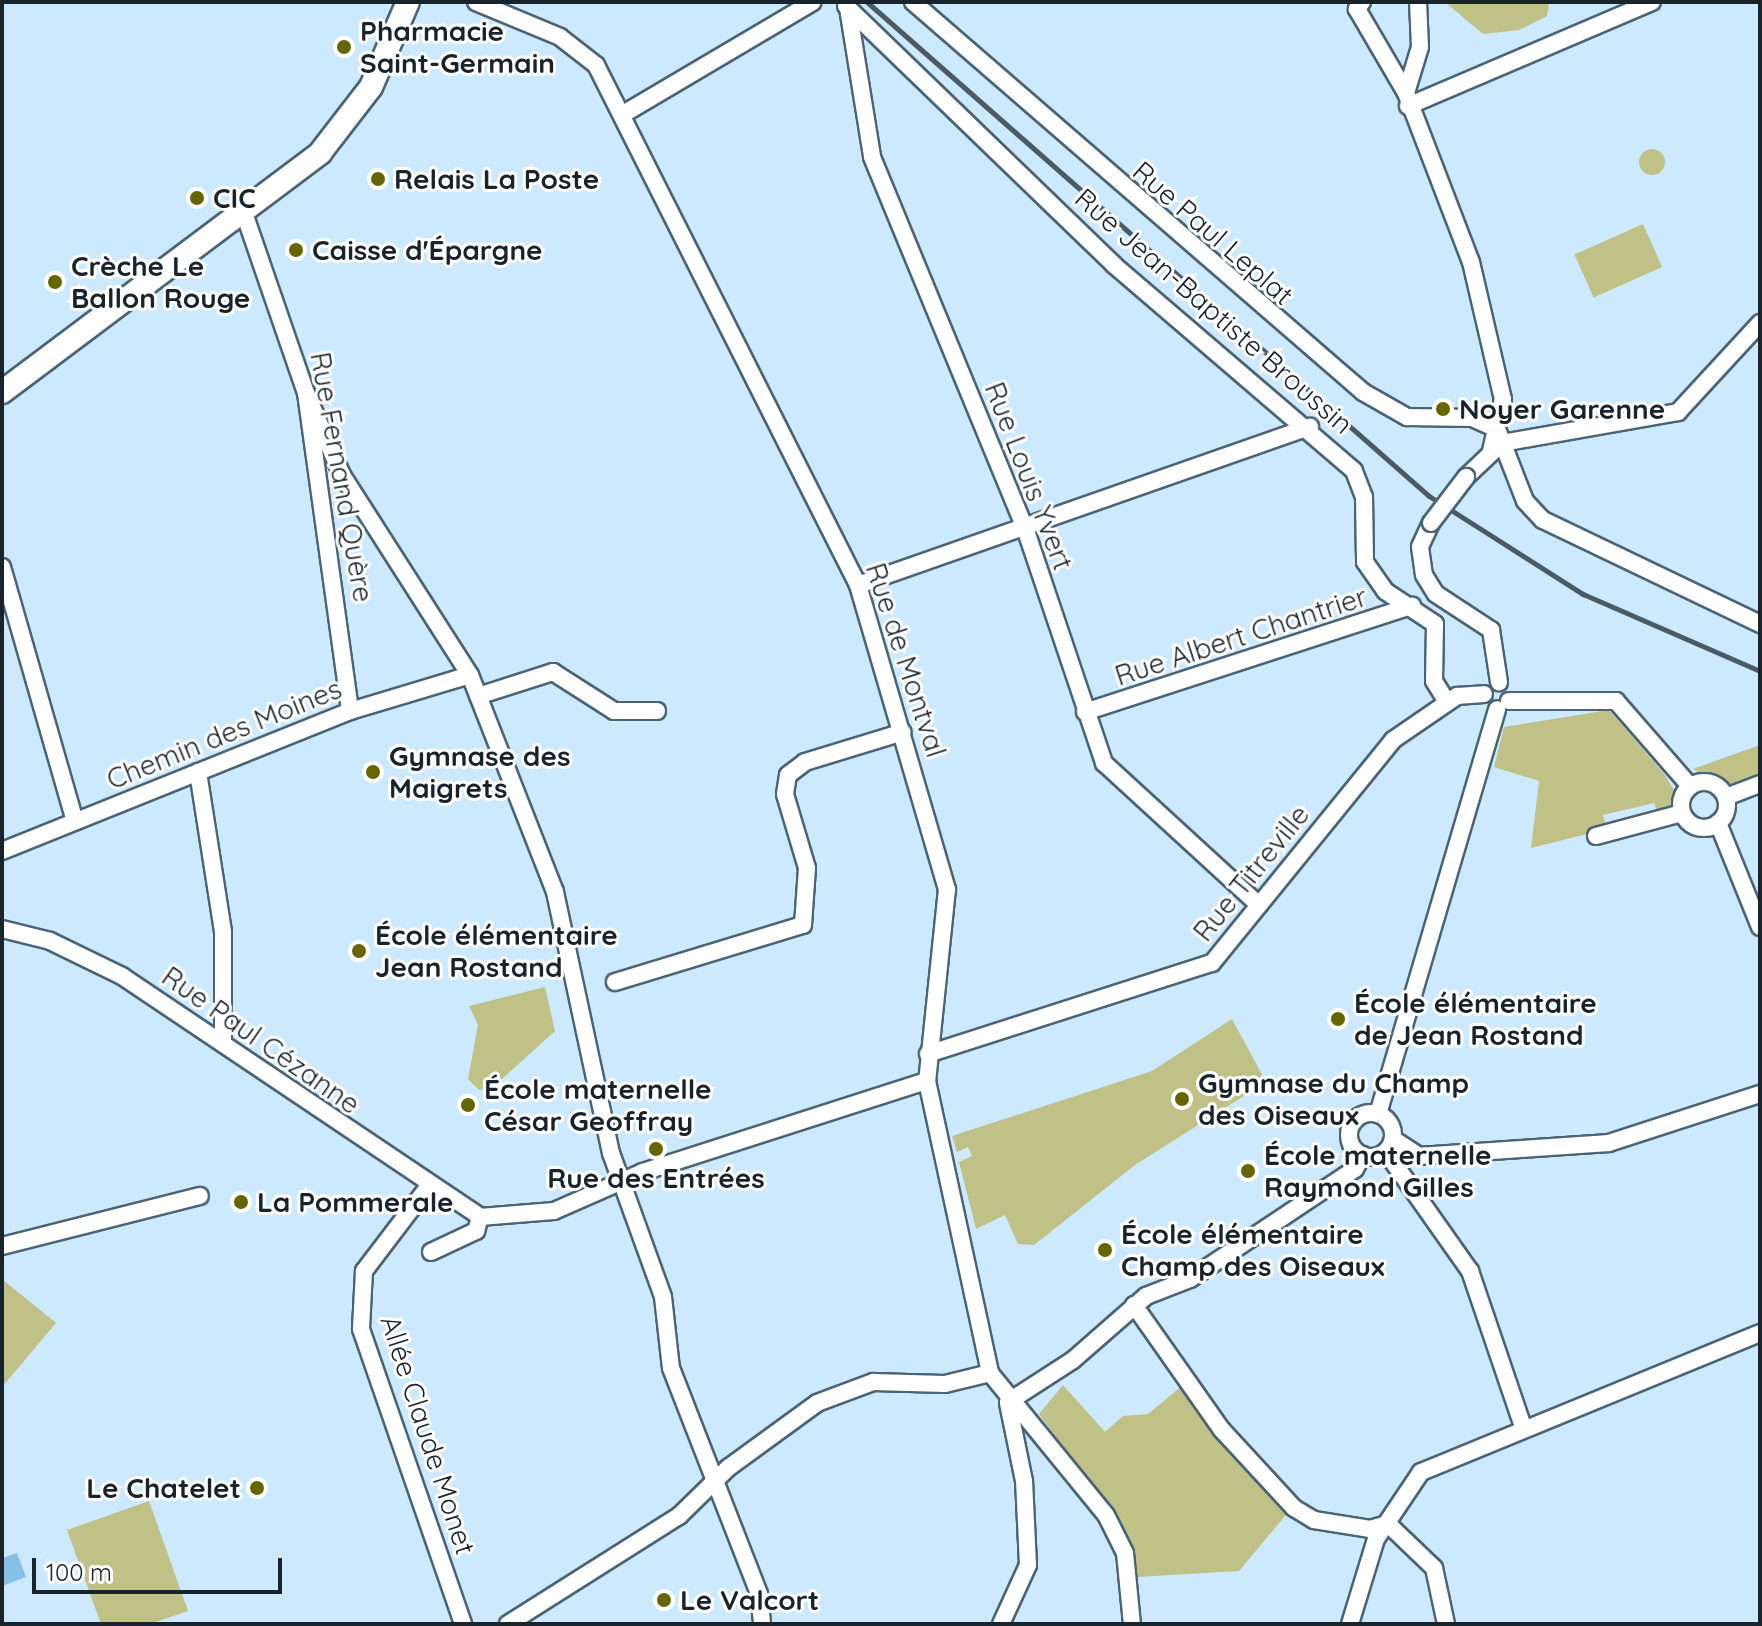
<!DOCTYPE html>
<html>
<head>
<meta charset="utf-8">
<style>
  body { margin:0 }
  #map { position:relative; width:1762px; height:1626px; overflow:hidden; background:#cce9fd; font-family:Quicksand,sans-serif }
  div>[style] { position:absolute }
  .green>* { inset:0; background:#c0c187; transform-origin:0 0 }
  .round { border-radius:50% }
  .water>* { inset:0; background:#88c1e8 }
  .roads { filter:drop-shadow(2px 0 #4b6475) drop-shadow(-2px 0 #4b6475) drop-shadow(0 2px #4b6475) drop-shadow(0 -2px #4b6475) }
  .minor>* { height:16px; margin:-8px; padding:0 8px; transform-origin:8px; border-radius:8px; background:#fff }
  .minor>.ring { margin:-8px; padding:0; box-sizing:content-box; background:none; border:16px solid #fff; border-radius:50% }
  .major>* { height:22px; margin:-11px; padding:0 11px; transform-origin:11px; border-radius:11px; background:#fff }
  .rail>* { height:5px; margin:-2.5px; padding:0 2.5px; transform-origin:2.5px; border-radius:2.5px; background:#4b5b66 }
  .bridges { filter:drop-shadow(2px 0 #4b6475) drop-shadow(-2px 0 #4b6475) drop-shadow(0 2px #4b6475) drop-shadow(0 -2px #4b6475) }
  .minor-bridge>* { height:16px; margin:-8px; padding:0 8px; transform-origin:8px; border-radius:8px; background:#fff }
  .dots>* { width:22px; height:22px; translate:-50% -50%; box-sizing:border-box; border:4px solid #fff; border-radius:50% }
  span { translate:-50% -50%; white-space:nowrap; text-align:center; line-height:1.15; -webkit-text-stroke:6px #fff; paint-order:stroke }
  .poi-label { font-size:28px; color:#19232b; font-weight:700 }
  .left { translate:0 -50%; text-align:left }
  .right { translate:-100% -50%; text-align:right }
  .street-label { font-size:28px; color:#19232b }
  .frame { position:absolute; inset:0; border:4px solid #19232b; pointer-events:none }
  .scale { position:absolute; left:32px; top:1558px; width:250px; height:36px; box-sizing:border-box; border:4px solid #19232b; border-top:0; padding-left:10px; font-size:24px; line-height:28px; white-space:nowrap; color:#19232b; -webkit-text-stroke:6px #fff; paint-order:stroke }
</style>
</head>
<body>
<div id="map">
  <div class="green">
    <i style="clip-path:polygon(1446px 3px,1548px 2px,1549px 3px,1547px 16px,1519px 30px,1483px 34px)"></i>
    <i class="round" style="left:1639px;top:149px;width:26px;height:26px"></i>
    <i style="left:1643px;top:224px;width:47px;height:75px;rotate:66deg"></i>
    <i style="clip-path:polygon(1609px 710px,1665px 775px,1678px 797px,1674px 808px,1658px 814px,1654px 803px,1603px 815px,1607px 829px,1531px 848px,1539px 781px,1494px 767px,1504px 727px)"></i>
    <i style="clip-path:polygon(1760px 745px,1760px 777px,1728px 789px,1693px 769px)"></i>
    <i style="clip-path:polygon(545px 987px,555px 1031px,493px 1087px,479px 1090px,468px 1079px,478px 1025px,469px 1006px)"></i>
    <i style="clip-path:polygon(1232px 1019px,1266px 1082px,1135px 1165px,1034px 1245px,1018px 1244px,1005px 1215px,976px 1229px,959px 1162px,972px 1156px,968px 1147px,957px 1152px,952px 1136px,1152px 1071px)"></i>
    <i style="clip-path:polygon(2px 1279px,56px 1323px,2px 1387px)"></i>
    <i style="clip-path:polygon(1063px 1385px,1105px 1432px,1123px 1416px,1148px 1414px,1183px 1385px,1290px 1510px,1239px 1571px,1137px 1577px,1124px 1530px,1039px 1414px)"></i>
    <i style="clip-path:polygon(149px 1501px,188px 1611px,150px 1624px,101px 1624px,67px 1530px)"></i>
  </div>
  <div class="water">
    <i style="clip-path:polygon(17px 1553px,26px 1577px,2px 1586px,2px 1558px)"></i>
  </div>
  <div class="roads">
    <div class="minor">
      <i style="left:476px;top:2px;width:91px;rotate:22.6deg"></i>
      <i style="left:560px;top:37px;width:46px;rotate:37.9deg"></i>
      <i style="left:596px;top:65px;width:582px;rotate:63.26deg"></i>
      <i style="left:858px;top:585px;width:317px;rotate:73.7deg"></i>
      <i style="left:947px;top:889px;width:193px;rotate:95.9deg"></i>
      <i style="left:927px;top:1081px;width:299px;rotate:77.8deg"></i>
      <i style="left:990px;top:1373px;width:183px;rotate:50.8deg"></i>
      <i style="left:1106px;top:1515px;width:42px;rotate:63.4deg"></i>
      <i style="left:1125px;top:1553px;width:71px;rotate:84.4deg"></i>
      <i style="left:913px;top:2px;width:595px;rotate:40.91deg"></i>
      <i style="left:1363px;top:392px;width:51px;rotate:29.6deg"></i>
      <i style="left:1407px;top:417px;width:65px;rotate:0.9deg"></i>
      <i style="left:1472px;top:418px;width:27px;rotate:24deg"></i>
      <i style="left:1497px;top:429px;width:77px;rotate:68.7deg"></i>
      <i style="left:1525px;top:501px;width:26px;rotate:47deg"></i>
      <i style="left:1543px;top:520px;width:241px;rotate:25.6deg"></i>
      <i style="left:1362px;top:2px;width:9px;rotate:126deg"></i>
      <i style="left:1357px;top:9px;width:97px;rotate:59.7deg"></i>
      <i style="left:1406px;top:93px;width:181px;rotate:69deg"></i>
      <i style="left:1471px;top:262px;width:141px;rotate:76.9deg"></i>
      <i style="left:1503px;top:399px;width:53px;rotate:103deg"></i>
      <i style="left:846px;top:6px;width:373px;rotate:44deg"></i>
      <i style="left:1114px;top:265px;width:316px;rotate:40.6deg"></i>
      <i style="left:1354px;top:471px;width:28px;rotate:69deg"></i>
      <i style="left:1364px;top:497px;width:65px;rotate:89.1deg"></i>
      <i style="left:1365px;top:562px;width:35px;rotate:55deg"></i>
      <i style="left:1385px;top:591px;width:60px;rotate:33.4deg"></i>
      <i style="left:1435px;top:624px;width:57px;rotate:91deg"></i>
      <i style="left:1434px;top:681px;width:25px;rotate:58deg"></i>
      <i style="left:848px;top:8px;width:151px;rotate:80.8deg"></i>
      <i style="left:872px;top:157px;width:404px;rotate:67.6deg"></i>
      <i style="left:1026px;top:531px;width:245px;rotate:71.4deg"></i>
      <i style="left:1104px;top:763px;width:210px;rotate:42.5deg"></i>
      <i style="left:1406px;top:93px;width:48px;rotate:-73.1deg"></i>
      <i style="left:1420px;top:47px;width:45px;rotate:-92.5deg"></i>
      <i style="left:1408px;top:106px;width:265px;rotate:-23.1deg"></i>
      <i style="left:625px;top:113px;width:218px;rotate:-30.6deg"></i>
      <i style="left:244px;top:213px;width:190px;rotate:71deg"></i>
      <i style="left:306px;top:393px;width:321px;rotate:82.1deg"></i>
      <i style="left:306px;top:393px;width:90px;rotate:66.3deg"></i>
      <i style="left:342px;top:475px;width:237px;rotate:57.4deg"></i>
      <i style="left:470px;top:675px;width:233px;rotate:68.6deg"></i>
      <i style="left:555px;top:892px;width:267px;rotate:77.9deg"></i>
      <i style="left:611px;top:1153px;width:153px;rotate:70.1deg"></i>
      <i style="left:663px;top:1297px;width:71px;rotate:83.6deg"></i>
      <i style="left:671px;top:1368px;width:243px;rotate:68.7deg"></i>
      <i style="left:759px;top:1594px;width:30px;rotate:84deg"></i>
      <i style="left:1466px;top:477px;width:50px;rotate:-43.4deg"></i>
      <i style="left:1502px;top:443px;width:179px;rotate:-10deg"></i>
      <i style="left:1678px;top:412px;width:121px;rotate:-47.3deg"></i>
      <i style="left:1431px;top:523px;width:26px;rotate:115deg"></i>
      <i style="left:1420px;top:547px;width:28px;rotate:82deg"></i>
      <i style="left:1424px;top:575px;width:22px;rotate:58deg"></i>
      <i style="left:1436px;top:594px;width:66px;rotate:33.2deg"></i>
      <i style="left:1491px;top:630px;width:53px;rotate:81.3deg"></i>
      <i style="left:2px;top:567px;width:264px;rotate:74deg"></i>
      <i style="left:858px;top:585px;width:479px;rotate:-19.3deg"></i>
      <i style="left:478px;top:696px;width:79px;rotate:-17.7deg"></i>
      <i style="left:553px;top:672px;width:72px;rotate:32.6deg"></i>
      <i style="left:614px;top:711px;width:43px"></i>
      <i style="left:1509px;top:701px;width:107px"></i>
      <i style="left:1616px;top:701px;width:113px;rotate:49deg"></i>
      <i style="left:1085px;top:712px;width:344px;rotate:-18deg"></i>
      <i style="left:198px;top:772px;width:162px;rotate:81.1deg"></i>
      <i style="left:223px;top:932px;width:111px;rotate:90deg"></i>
      <i class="ring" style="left:1681px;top:782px;width:30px;height:30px"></i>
      <i style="left:1726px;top:797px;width:36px;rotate:-21deg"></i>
      <i style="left:1718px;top:823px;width:112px;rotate:68deg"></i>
      <i style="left:1596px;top:836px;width:89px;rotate:-15deg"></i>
      <i style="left:2px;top:851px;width:375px;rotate:-21.9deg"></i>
      <i style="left:350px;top:711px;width:125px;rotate:-16.7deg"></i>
      <i style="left:2px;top:929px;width:49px;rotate:14deg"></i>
      <i style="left:50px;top:941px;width:80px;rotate:25.9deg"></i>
      <i style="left:122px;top:976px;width:432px;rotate:33.9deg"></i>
      <i style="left:480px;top:1217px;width:74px;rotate:-4.6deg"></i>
      <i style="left:554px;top:1211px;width:97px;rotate:-23.7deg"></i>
      <i style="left:643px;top:1172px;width:298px;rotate:-17.8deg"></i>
      <i style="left:615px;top:982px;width:196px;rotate:-16.9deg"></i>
      <i style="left:803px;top:925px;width:57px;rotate:-86deg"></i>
      <i style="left:807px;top:868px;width:77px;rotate:-106.6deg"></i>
      <i style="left:785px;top:794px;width:19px;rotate:-81deg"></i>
      <i style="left:788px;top:775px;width:21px;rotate:-37deg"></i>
      <i style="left:805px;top:762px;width:102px;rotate:-17deg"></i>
      <i style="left:928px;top:1054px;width:298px;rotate:-17.8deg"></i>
      <i style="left:1212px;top:963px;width:287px;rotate:-50.9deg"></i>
      <i style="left:1393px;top:740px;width:78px;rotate:-34.5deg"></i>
      <i style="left:1457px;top:696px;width:27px;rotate:-4deg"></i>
      <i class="ring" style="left:1349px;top:1113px;width:28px;height:28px"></i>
      <i style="left:1378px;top:1114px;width:422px;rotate:-73.6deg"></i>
      <i style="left:1393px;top:1139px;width:31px;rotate:33deg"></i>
      <i style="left:1419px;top:1156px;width:190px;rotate:-3.9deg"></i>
      <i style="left:1609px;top:1143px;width:159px;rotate:-18deg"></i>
      <i style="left:1386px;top:1152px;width:146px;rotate:54.8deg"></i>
      <i style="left:1470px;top:1271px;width:165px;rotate:71.2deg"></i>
      <i style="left:428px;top:1187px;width:106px;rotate:127.3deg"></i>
      <i style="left:364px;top:1271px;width:58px;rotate:93deg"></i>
      <i style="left:361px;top:1329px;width:312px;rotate:70.9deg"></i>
      <i style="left:2px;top:1246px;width:204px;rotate:-14.2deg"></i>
      <i style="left:431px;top:1252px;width:50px;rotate:-25deg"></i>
      <i style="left:476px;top:1231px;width:15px;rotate:-74deg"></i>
      <i style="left:1134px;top:1305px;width:153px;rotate:54.9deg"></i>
      <i style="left:1222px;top:1430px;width:106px;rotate:47.3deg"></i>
      <i style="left:1294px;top:1508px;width:23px;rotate:31deg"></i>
      <i style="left:1314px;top:1520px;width:57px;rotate:9.1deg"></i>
      <i style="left:1370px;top:1529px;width:19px;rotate:-16deg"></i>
      <i style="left:1008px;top:1402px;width:77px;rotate:-32.9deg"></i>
      <i style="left:1073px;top:1360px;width:97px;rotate:-41.2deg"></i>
      <i style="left:1146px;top:1296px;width:47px;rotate:-21.1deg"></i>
      <i style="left:1190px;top:1279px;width:198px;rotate:-33.7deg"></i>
      <i style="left:1355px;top:1169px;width:16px;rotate:-63deg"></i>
      <i style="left:1388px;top:1524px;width:64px;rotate:43.7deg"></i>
      <i style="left:1434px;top:1568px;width:57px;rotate:77.9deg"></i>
      <i style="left:508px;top:1624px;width:202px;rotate:-32.3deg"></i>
      <i style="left:679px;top:1516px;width:69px;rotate:-44.4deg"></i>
      <i style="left:728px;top:1468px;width:110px;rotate:-36.1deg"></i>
      <i style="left:817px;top:1403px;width:60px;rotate:-20.6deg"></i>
      <i style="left:873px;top:1382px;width:72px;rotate:1.6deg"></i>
      <i style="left:945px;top:1384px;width:46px;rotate:-13.7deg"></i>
      <i style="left:1001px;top:1624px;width:65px;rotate:-65.4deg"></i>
      <i style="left:1028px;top:1565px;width:84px;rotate:-92.7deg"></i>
      <i style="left:1024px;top:1481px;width:80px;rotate:-101.6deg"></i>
      <i style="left:1350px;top:1624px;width:89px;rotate:-73deg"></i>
      <i style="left:1376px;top:1539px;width:81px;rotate:-56.1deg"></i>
      <i style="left:1421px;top:1472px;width:366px;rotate:-22.3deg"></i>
    </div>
    <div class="major">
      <i style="left:2px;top:392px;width:398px;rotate:-36.9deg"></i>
      <i style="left:320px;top:153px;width:83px;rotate:-52.3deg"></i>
      <i style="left:371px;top:87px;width:93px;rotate:-66.5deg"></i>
    </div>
  </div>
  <div class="rail">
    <i style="left:867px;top:2px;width:748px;rotate:41.32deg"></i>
    <i style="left:1429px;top:496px;width:183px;rotate:32.5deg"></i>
    <i style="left:1583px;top:594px;width:193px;rotate:23.5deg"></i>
  </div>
  <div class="bridges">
    <div class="minor-bridge">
      <i style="left:1431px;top:523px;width:58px;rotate:-52.7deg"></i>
    </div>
  </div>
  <div class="dots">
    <i style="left:344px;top:47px;background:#660"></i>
    <i style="left:378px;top:179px;background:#660"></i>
    <i style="left:197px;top:198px;background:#660"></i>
    <i style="left:296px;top:250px;background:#660"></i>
    <i style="left:55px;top:282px;background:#660"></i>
    <i style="left:1443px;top:409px;background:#660"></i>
    <i style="left:373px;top:772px;background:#660"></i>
    <i style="left:359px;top:951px;background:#660"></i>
    <i style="left:1338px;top:1019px;background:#660"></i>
    <i style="left:1182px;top:1099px;background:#660"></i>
    <i style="left:468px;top:1105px;background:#660"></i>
    <i style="left:656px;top:1149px;background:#660"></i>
    <i style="left:1248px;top:1171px;background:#660"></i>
    <i style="left:241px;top:1202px;background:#660"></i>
    <i style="left:1105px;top:1250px;background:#660"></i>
    <i style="left:257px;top:1488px;background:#660"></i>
    <i style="left:664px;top:1600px;background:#660"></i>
  </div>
  <div class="poi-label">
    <span class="left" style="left:360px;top:47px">Pharmacie<br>Saint-Germain</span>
    <span class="left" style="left:394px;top:179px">Relais La Poste</span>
    <span class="left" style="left:213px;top:198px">CIC</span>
    <span class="left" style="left:312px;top:250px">Caisse d'Épargne</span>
    <span class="left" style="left:71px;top:282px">Crèche Le<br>Ballon Rouge</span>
    <span class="left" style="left:1459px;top:409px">Noyer Garenne</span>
    <span class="left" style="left:389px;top:772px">Gymnase des<br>Maigrets</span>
    <span class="left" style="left:375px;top:951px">École élémentaire<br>Jean Rostand</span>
    <span class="left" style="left:1354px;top:1019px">École élémentaire<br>de Jean Rostand</span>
    <span class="left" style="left:1198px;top:1099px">Gymnase du Champ<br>des Oiseaux</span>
    <span class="left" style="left:484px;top:1105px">École maternelle<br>César Geoffray</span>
    <span class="left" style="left:1264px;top:1171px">École maternelle<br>Raymond Gilles</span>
    <span style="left:656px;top:1178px">Rue des Entrées</span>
    <span class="left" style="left:257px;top:1202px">La Pommerale</span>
    <span class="left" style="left:1121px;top:1250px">École élémentaire<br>Champ des Oiseaux</span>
    <span class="right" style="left:241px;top:1488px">Le Chatelet</span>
    <span class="left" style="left:680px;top:1600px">Le Valcort</span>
  </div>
  <div class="street-label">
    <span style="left:1213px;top:233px;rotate:41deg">Rue Paul Leplat</span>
    <span style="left:1214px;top:311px;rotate:41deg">Rue Jean-Baptiste Broussin</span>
    <span style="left:1029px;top:476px;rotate:69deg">Rue Louis Yvert</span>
    <span style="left:342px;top:477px;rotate:80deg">Rue Fernand Quère</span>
    <span style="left:1241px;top:636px;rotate:-18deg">Rue Albert Chantrier</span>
    <span style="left:906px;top:660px;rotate:72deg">Rue de Montval</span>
    <span style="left:224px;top:734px;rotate:-22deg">Chemin des Moines</span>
    <span style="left:1251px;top:873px;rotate:-51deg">Rue Titreville</span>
    <span style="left:261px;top:1040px;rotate:35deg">Rue Paul Cézanne</span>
    <span style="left:428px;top:1435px;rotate:72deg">Allée Claude Monet</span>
  </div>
  <div class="frame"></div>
  <div class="scale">100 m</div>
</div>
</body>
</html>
